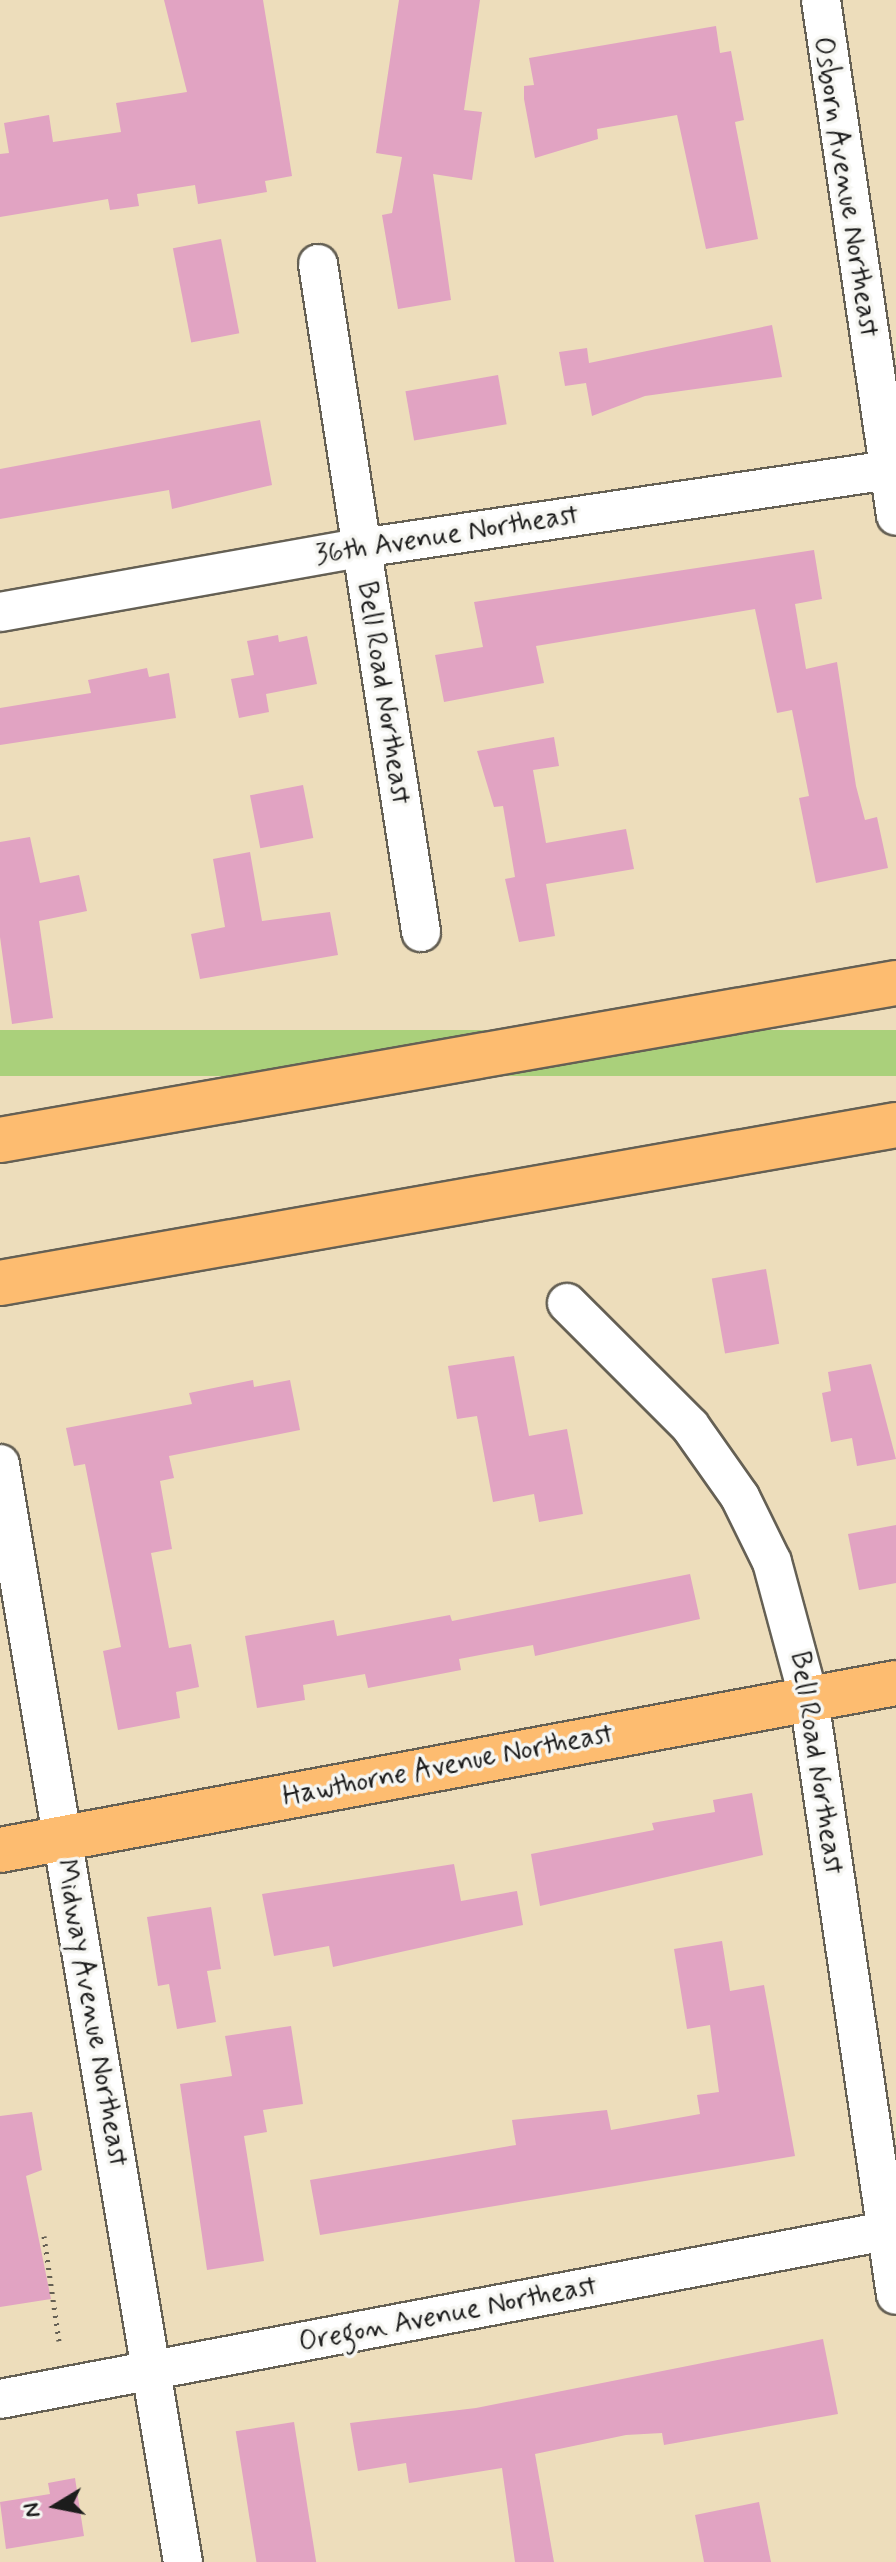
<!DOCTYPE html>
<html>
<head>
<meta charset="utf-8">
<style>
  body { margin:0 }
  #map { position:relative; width:896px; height:2562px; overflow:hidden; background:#edddbb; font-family:Mynerve,sans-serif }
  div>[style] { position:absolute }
  .green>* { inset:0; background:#aad07b; transform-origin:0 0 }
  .building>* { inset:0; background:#e1a3c2; transform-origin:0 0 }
  .path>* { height:5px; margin-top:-2.5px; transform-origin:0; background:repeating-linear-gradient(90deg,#656054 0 2px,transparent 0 8px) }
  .roads { filter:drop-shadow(2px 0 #656054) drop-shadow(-2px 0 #656054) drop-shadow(0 2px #656054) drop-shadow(0 -2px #656054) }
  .minor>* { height:38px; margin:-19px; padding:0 19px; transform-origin:19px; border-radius:19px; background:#fff }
  .major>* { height:44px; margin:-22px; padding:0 22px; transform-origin:22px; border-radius:22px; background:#fdbc70 }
  .highway>* { height:44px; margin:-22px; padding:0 22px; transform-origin:22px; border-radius:22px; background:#fdbc70 }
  span { translate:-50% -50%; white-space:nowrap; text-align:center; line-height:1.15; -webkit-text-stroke:7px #f6f6f2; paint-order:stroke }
  .street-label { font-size:28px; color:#1c1c1c }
  .north { position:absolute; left:16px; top:2466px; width:80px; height:80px; -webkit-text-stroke:6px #f6f6f2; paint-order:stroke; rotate:260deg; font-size:22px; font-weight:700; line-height:32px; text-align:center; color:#1c1c1c }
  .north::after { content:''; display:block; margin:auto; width:28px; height:36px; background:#1c1c1c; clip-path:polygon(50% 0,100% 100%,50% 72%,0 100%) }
</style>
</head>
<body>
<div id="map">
  <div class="green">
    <i style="left:896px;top:1030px;width:46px;height:909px;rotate:90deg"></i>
  </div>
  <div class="building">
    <i style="clip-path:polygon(164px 0,263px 0,292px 176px,265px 181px,267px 192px,198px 204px,195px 185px,137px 194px,139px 206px,110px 210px,108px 199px,0 217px,0 154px,9px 153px,4px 123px,49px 115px,53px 142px,121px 132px,116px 103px,187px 92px)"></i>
    <i style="clip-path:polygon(399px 0,480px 0,464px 110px,482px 112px,472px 180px,433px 174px,451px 300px,398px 309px,382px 215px,392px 213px,402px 157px,376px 153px)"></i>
    <i style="clip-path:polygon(716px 26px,720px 53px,731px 51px,744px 120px,735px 122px,758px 239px,706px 249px,677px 115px,597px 129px,598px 139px,535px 158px,524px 99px,524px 86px,534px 85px,529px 58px)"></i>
    <i style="left:221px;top:239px;width:96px;height:49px;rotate:79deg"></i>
    <i style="clip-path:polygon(772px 325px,782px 377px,645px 396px,592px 416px,586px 383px,565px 386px,559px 352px,587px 348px,589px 363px)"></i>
    <i style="left:498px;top:375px;width:50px;height:94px;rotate:80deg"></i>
    <i style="clip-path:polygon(260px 420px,272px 485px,172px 509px,169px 490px,0 519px,0 469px)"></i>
    <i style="clip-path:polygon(814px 550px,822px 599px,795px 604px,806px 669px,837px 662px,856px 786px,865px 820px,877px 817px,888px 868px,816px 883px,799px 798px,809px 796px,792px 710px,777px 713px,755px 609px,536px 646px,544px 683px,444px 702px,435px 655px,483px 647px,474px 602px)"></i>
    <i style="clip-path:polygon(278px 635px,279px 642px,307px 636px,317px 684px,266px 694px,269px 712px,239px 718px,231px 679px,254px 675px,247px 641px)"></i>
    <i style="clip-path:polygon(147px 668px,149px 677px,169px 673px,176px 718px,0 745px,0 708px,91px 693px,88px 680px)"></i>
    <i style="clip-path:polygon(554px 737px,559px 766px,533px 770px,546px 843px,626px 829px,634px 869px,546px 884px,555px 936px,519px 942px,505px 879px,515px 877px,503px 806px,494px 807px,477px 751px)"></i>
    <i style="left:303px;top:785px;width:54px;height:54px;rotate:79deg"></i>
    <i style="clip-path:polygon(30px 837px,40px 883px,79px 875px,87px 911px,39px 921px,53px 1018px,12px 1024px,0 937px,0 842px)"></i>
    <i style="clip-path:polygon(250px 852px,262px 921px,330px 912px,338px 955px,200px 979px,191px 934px,225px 927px,213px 859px)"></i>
    <i style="left:766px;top:1269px;width:76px;height:55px;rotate:80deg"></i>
    <i style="clip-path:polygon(514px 1356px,529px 1436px,567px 1429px,583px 1514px,539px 1522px,534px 1494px,493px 1502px,477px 1416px,457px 1419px,448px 1366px)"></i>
    <i style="clip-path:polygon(871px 1364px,896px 1459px,857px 1466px,852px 1438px,831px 1442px,822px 1393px,831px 1391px,828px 1372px)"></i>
    <i style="clip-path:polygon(253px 1380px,254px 1387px,290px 1380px,300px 1430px,169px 1456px,174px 1478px,160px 1481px,172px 1549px,151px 1553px,169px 1648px,191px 1644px,199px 1687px,176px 1692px,180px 1718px,118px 1730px,103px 1651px,121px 1647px,85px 1464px,74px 1466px,66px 1428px,192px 1404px,189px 1393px)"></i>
    <i style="clip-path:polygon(896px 1525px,896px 1583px,859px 1590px,848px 1534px)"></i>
    <i style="clip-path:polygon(690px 1574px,700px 1619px,535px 1656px,533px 1645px,459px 1659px,461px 1670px,368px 1688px,365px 1674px,303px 1685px,305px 1700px,257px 1708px,245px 1636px,334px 1620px,337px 1636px,450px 1615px,452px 1621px)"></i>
    <i style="clip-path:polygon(752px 1793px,763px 1855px,540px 1906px,531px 1854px,654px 1830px,652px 1823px,715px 1812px,713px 1800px)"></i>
    <i style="clip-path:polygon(454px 1864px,461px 1901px,517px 1891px,523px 1925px,333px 1967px,329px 1946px,274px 1956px,262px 1894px)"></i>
    <i style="clip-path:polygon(211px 1907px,221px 1969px,207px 1971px,216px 2022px,177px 2029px,169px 1984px,158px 1986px,147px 1917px)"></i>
    <i style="clip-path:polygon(722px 1941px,730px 1991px,764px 1985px,795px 2156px,320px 2235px,310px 2180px,516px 2145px,512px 2120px,607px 2110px,611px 2130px,700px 2114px,697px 2095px,719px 2092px,710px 2025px,687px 2029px,674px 1949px)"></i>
    <i style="clip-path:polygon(291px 2026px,303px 2104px,263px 2110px,267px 2132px,244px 2136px,264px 2261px,207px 2270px,180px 2084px,232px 2076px,225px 2036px)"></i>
    <i style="clip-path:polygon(32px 2112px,42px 2170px,26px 2176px,51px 2299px,0 2307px,0 2116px)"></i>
    <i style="clip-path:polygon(823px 2339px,838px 2414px,664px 2445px,662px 2433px,626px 2435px,535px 2454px,554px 2562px,515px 2562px,502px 2468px,409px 2483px,406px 2463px,358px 2471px,350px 2423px,476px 2408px)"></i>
    <i style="left:294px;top:2422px;width:142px;height:59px;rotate:81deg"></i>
    <i style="clip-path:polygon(75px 2478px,84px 2536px,6px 2549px,0 2502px,50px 2494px,48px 2483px)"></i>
    <i style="clip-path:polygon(759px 2502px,771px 2562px,704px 2562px,695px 2515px)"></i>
  </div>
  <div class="path">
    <i style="left:44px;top:2236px;width:106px;rotate:81.9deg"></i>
  </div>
  <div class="roads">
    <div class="minor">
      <i style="left:821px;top:0;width:521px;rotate:81.73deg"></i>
      <i style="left:318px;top:264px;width:676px;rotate:81.23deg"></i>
      <i style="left:0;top:612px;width:367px;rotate:-10.1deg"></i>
      <i style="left:361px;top:548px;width:541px;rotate:-8.4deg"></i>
      <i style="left:567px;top:1303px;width:174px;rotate:45deg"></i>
      <i style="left:690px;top:1426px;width:87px;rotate:54.8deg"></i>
      <i style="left:740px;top:1497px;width:72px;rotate:63.8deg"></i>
      <i style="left:772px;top:1562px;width:142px;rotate:74.9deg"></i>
      <i style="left:809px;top:1699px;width:602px;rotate:81.7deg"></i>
      <i style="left:0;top:1464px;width:1113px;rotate:80.54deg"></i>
      <i style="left:0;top:2399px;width:912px;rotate:-10.74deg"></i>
    </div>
    <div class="major">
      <i style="left:0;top:1850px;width:911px;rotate:-10.56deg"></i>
    </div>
    <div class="highway">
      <i style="left:0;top:1140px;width:910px;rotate:-9.94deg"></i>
      <i style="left:0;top:1283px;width:910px;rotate:-10deg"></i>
    </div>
  </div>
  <div class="street-label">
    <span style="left:845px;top:187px;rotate:81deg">Osborn Avenue Northeast</span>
    <span style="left:447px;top:536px;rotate:-9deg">36th Avenue Northeast</span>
    <span style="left:383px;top:693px;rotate:81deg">Bell Road Northeast</span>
    <span style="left:816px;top:1763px;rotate:81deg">Bell Road Northeast</span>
    <span style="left:448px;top:1766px;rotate:-11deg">Hawthorne Avenue Northeast</span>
    <span style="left:91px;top:2013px;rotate:80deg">Midway Avenue Northeast</span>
    <span style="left:448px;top:2315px;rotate:-11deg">Oregon Avenue Northeast</span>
  </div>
  <div class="north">N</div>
</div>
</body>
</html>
